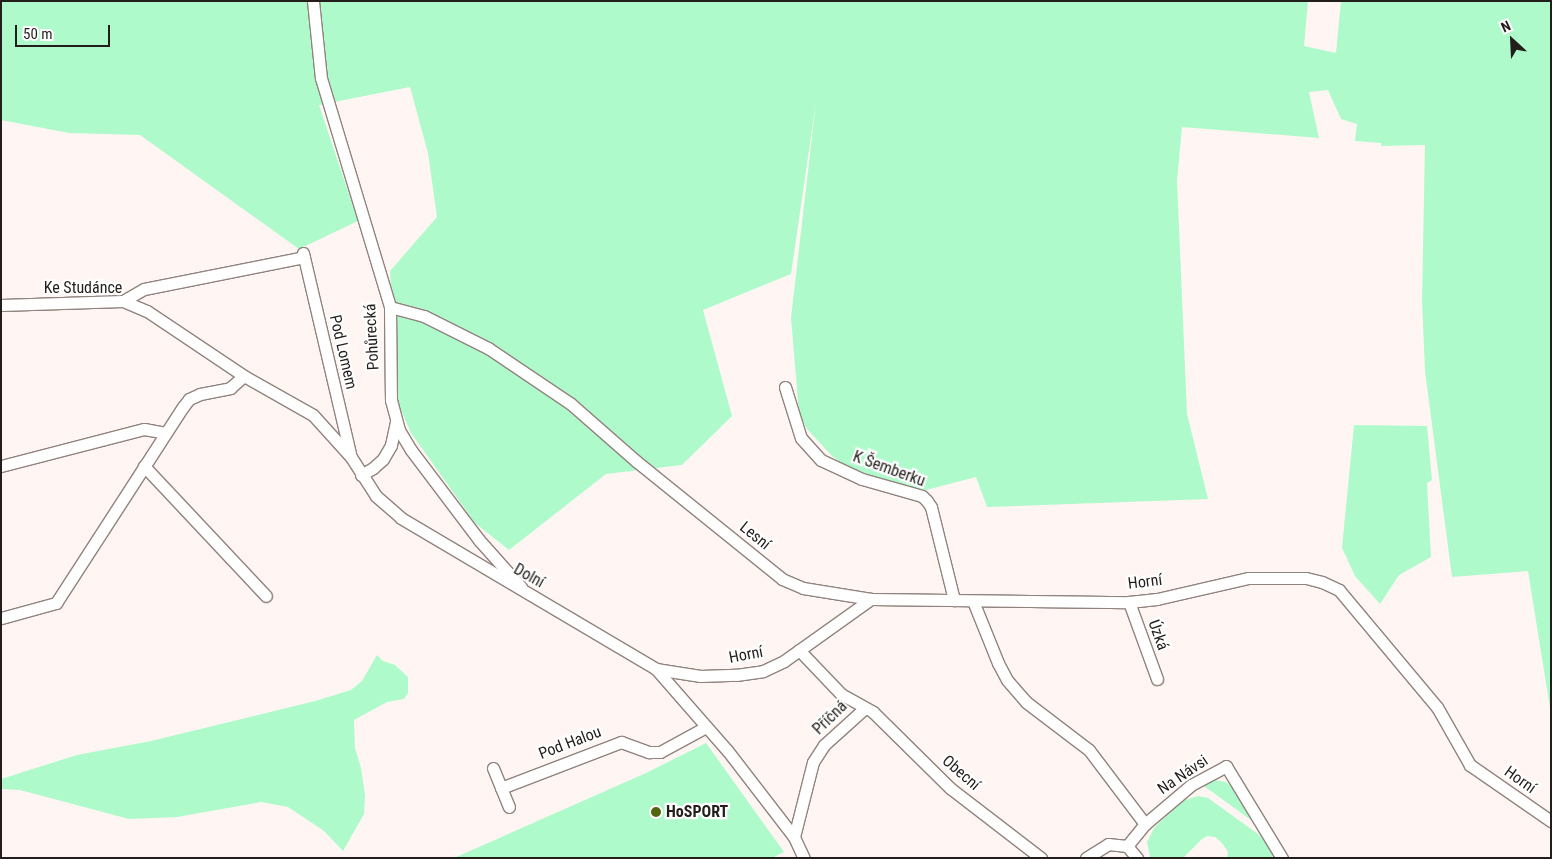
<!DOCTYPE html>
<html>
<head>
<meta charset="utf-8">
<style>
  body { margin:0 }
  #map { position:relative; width:1552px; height:859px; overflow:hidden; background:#fff5f2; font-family:"Roboto Condensed",sans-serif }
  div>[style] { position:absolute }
  .green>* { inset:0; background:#affacb }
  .roads { filter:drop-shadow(1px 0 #91837e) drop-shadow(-1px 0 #91837e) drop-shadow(0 1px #91837e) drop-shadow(0 -1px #91837e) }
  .minor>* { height:11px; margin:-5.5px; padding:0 5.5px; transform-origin:5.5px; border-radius:5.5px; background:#fff }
  .dots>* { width:14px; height:14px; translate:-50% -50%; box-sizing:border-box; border:2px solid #fff; border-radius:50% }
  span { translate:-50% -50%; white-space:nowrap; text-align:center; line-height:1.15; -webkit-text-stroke:4.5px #fff; paint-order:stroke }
  .street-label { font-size:16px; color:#231e1c }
  .poi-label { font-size:16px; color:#231e1c; font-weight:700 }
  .left { translate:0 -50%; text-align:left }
  .frame { position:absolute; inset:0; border:2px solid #231e1c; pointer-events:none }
  .north { position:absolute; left:1487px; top:15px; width:50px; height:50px; -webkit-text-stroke:4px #fff; paint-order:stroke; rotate:335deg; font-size:14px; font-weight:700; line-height:20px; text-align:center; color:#231e1c }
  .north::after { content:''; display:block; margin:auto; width:18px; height:22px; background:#231e1c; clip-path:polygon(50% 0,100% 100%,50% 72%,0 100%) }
  .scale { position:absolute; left:15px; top:25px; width:95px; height:22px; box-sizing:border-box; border:2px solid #231e1c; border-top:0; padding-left:6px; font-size:15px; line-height:18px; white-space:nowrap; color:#231e1c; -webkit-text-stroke:4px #fff; paint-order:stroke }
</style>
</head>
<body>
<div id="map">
  <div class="green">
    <i style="clip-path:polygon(1px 1px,1308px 1px,1304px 46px,1336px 53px,1341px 1px,1551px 1px,1551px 714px,1528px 571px,1452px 577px,1425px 371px,1422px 301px,1425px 145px,1381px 146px,1381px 143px,1355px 141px,1357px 124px,1341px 119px,1328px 90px,1309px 92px,1319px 138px,1182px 127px,1177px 181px,1187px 414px,1208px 499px,987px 507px,976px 477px,926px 490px,892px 484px,843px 464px,832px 456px,807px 429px,799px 413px,791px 318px,816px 102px,791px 274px,703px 310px,732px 416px,682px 465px,606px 474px,509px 550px,475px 523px,411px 433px,398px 403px,390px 271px,437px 217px,428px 153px,410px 87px,319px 105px,358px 221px,299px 249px,140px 135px,69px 133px,1px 120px)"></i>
    <i style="clip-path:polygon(1354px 425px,1427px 426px,1432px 480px,1427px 483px,1431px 557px,1399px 575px,1380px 604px,1355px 576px,1342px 548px)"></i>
    <i style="clip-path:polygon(377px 655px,383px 661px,395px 665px,408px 677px,408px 693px,404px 699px,387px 702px,354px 720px,355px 748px,361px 768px,365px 795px,364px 814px,343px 851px,324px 831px,288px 807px,261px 802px,177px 817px,129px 819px,20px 790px,1px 789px,1px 779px,77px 755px,151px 741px,315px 701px,351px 690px,362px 681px)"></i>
    <i style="clip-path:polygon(706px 743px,784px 852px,772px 858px,454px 858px,646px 773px)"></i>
    <i style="clip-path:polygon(1214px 780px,1226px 782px,1235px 790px,1252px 818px,1251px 820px,1204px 786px)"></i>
    <i style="clip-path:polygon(1198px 796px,1208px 798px,1258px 834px,1269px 845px,1273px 858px,1227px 858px,1228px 852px,1222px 843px,1215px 837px,1207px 836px,1202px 839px,1183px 858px,1150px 857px,1147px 842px,1154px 828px,1182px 801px)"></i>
  </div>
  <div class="roads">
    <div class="minor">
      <i style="left:313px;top:1px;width:77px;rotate:84.1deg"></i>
      <i style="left:321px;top:78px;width:239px;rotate:73.2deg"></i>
      <i style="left:390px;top:307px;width:93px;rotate:89.4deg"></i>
      <i style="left:391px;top:400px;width:31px;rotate:75deg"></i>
      <i style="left:399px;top:430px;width:23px;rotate:59deg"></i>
      <i style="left:411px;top:450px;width:113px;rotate:52.9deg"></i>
      <i style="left:479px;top:540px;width:63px;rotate:48.2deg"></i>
      <i style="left:303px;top:253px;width:206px;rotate:76.8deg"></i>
      <i style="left:123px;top:301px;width:24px;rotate:-30deg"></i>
      <i style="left:144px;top:289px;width:163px;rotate:-11.3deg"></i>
      <i style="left:1px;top:305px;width:122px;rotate:-1.9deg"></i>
      <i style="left:123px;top:301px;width:26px;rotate:23deg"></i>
      <i style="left:147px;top:311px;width:117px;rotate:33.8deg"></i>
      <i style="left:244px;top:376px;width:79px;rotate:29.5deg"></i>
      <i style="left:313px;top:415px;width:57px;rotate:47.9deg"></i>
      <i style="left:351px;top:457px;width:46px;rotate:57.3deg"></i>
      <i style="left:376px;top:496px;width:33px;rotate:41deg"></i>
      <i style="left:401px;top:518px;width:296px;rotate:30.6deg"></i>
      <i style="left:656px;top:669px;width:108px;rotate:48.8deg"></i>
      <i style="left:727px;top:750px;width:110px;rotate:52.4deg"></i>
      <i style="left:794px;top:837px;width:23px;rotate:65deg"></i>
      <i style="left:390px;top:307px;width:35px;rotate:15deg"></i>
      <i style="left:424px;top:316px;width:72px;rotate:26.6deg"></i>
      <i style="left:488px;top:348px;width:100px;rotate:34deg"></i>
      <i style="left:571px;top:404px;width:86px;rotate:41.2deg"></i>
      <i style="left:636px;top:461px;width:188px;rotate:38.9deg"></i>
      <i style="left:782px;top:579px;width:23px;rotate:23deg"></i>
      <i style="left:803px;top:588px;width:69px;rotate:9.2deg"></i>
      <i style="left:785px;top:387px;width:53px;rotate:72.6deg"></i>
      <i style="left:801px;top:438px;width:30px;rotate:48deg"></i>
      <i style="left:821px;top:460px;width:45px;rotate:24.9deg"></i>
      <i style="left:862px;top:479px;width:62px;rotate:15.8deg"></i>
      <i style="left:922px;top:496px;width:7px;rotate:45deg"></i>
      <i style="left:927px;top:501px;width:7px;rotate:56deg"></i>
      <i style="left:931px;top:507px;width:96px;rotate:76.1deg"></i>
      <i style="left:1px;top:466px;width:148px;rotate:-14.5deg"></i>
      <i style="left:144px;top:429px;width:22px;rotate:10deg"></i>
      <i style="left:144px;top:466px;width:178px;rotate:46.8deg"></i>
      <i style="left:361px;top:475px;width:14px;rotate:-30deg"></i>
      <i style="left:373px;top:468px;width:13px;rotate:-42deg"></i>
      <i style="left:383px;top:459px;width:16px;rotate:-60deg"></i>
      <i style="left:391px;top:445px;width:24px;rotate:-78deg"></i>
      <i style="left:973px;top:601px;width:67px;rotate:68deg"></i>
      <i style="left:998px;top:663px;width:19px;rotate:62deg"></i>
      <i style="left:1007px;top:680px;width:29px;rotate:49deg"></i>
      <i style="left:1026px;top:702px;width:79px;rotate:37.3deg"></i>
      <i style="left:1089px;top:750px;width:93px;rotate:52.9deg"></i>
      <i style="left:1129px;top:602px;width:82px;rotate:70deg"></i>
      <i style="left:1px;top:618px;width:57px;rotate:-15.3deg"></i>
      <i style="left:56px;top:603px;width:234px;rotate:-57.1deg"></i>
      <i style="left:183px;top:407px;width:10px;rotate:-53deg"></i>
      <i style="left:189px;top:399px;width:12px;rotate:-24deg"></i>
      <i style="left:200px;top:394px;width:31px;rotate:-11deg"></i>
      <i style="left:230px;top:388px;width:18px;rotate:-41deg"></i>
      <i style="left:799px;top:650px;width:61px;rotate:46.3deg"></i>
      <i style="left:841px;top:694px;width:37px;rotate:29deg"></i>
      <i style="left:873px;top:712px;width:108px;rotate:44.6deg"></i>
      <i style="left:950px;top:788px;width:115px;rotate:37.6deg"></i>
      <i style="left:656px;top:669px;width:45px;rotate:9deg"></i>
      <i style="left:700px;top:676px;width:36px;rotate:-2deg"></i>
      <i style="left:736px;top:675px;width:27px;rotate:-8deg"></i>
      <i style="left:763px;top:671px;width:23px;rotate:-25deg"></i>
      <i style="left:784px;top:661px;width:107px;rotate:-35.5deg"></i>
      <i style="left:871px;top:599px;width:258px;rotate:0.7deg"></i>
      <i style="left:1129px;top:602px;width:28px;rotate:-6deg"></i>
      <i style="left:1157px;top:599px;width:93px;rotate:-13deg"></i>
      <i style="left:1248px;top:578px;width:58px"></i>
      <i style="left:1306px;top:578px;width:16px;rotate:14deg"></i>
      <i style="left:1322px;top:582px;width:19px;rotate:25deg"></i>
      <i style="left:1339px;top:590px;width:153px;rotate:50.1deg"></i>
      <i style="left:1437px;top:707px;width:67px;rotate:60.4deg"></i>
      <i style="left:1470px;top:765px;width:98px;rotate:34.7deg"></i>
      <i style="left:493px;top:768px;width:42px;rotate:67.7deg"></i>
      <i style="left:501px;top:788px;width:129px;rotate:-21deg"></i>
      <i style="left:621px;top:742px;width:30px;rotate:20deg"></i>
      <i style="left:649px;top:752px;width:11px"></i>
      <i style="left:660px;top:752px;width:52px;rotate:-28.5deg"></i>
      <i style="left:794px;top:837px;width:77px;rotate:-75.8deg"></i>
      <i style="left:813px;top:762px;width:20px;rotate:-57deg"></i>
      <i style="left:824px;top:745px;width:55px;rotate:-42.1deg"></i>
      <i style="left:1127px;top:846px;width:28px;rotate:-51deg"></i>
      <i style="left:1145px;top:824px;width:60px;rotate:-40.3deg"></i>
      <i style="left:1191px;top:785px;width:40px;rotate:-28deg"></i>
      <i style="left:1226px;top:766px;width:108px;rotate:58.7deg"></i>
      <i style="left:1086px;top:858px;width:26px;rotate:-32deg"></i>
      <i style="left:1108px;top:844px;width:19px;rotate:6deg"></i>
      <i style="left:1127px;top:846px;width:16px;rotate:50deg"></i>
    </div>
  </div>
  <div class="dots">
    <i style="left:656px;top:812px;background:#51640e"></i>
  </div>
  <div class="street-label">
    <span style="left:83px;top:288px">Ke Studánce</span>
    <span style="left:372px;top:337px;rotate:-93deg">Pohůrecká</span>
    <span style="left:343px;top:352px;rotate:77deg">Pod Lomem</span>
    <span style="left:889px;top:469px;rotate:20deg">K Šemberku</span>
    <span style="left:755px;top:536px;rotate:39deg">Lesní</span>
    <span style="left:529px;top:576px;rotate:29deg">Dolní</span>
    <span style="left:1145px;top:582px;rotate:-7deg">Horní</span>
    <span style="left:1158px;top:635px;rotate:70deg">Úzká</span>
    <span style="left:746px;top:655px;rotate:-11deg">Horní</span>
    <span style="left:830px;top:718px;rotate:-44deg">Příčná</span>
    <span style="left:570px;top:743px;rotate:-21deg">Pod Halou</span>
    <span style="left:961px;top:773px;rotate:41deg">Obecní</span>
    <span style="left:1183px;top:775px;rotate:-34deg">Na Návsi</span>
    <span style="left:1520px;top:780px;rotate:35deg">Horní</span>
  </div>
  <div class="poi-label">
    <span class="left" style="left:666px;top:812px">HoSPORT</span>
  </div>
  <div class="frame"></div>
  <div class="north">N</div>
  <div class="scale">50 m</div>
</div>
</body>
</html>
